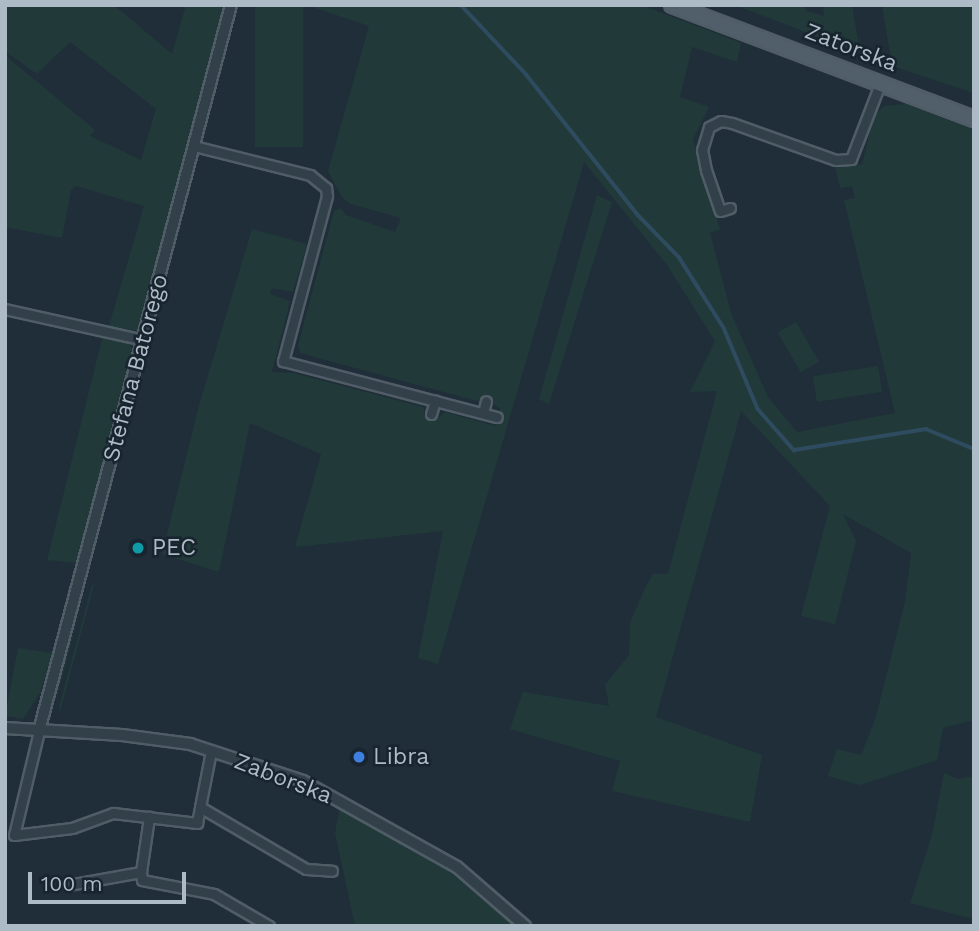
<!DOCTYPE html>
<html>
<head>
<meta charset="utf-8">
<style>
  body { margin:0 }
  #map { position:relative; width:979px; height:931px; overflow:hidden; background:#1f2e39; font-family:"Work Sans",sans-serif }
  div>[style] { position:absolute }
  .green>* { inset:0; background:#213a39; transform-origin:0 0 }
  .stream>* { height:3.5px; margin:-1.75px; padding:0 1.75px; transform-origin:1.75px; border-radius:1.75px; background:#2f4b60 }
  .roads { filter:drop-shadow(2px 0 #505d67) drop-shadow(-2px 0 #505d67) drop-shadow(0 2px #505d67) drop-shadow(0 -2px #505d67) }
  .minor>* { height:9px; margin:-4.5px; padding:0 4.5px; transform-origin:4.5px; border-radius:4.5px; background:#32404a }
  .tertiary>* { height:10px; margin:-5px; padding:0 5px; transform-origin:5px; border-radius:5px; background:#32404a }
  .primary>* { height:14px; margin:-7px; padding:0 7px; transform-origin:7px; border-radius:7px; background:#505f6a }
  .dots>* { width:19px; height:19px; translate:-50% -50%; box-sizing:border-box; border:4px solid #18242e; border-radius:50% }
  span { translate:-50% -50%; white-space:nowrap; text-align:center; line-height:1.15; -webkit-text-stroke:5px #18242e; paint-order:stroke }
  .street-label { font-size:23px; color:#acbbc6 }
  .poi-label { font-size:23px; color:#acbbc6 }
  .left { translate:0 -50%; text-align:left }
  .frame { position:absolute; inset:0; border:7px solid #acbbc6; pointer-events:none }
  .scale { position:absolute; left:28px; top:872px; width:158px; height:32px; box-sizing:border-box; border:4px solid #acbbc6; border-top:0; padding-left:9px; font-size:21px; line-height:24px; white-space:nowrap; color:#acbbc6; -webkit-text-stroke:5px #18242e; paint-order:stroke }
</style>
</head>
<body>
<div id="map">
  <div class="green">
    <i style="clip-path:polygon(5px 5px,114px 5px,172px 54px,186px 5px,226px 5px,139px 331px,109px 326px,144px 206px,76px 186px,71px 190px,62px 238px,5px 227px,5px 55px,95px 130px,90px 136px,141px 160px,156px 109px,70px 42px,37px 74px,5px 51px)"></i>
    <i style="left:255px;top:5px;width:48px;height:142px"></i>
    <i style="clip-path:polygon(306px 5px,641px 5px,741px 43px,737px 62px,692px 47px,680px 97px,709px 107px,693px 139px,720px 229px,710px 233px,731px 313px,768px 397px,797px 432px,895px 413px,844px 200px,855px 198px,852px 186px,840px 188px,835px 167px,862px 164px,874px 116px,884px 106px,906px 104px,974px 130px,974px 725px,970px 721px,943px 728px,937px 760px,860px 785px,828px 776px,837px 749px,861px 755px,875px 720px,905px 602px,911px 553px,843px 514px,856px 541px,835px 624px,801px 616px,830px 506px,741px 411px,656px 717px,762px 755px,750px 822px,612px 791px,620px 761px,510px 729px,523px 692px,609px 706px,605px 685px,629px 655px,630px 623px,645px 588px,653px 574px,668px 574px,717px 391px,690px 392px,715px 341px,667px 265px,584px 162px,438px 664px,418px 658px,443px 531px,295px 547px,321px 454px,250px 423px,219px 572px,162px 554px,199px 405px,252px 229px,307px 244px,293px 292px,272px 288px,270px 294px,290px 301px,272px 372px,293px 373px,423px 407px,425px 415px,438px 418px,445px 412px,495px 426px,500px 408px,484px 398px,477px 401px,300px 353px,298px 345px,334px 211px,341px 208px,346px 215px,395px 232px,401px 218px,351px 204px,342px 197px,328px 171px,369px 26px)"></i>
    <i style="clip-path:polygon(735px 5px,805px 5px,806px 11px,824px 16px,823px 5px,852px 5px,860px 53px)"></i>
    <i style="clip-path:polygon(882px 5px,974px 5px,974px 93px,892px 66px)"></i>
    <i style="clip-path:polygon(597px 195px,612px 202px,549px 404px,539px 399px)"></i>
    <i style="left:796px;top:322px;width:46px;height:21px;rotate:60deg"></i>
    <i style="clip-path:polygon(103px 335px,129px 341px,132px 351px,76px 563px,47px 560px)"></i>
    <i style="left:878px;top:366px;width:26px;height:66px;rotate:81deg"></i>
    <i style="clip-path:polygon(87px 584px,58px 693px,56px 693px)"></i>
    <i style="clip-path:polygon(92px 585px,94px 585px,60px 712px,59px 707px)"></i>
    <i style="clip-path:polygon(18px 648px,52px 653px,40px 693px,23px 719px,5px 716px)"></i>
    <i style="clip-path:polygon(944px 773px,958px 779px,974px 776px,974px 919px,910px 903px,932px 835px)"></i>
    <i style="clip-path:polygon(340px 805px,432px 857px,514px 926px,355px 926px,335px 833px)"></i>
  </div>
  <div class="stream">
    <i style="left:461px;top:5px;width:95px;rotate:46.7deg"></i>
    <i style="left:526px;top:74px;width:181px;rotate:51.5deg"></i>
    <i style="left:639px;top:216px;width:57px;rotate:45.7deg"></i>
    <i style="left:679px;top:257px;width:84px;rotate:57.6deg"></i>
    <i style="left:724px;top:328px;width:88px;rotate:67.2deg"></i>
    <i style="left:758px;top:409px;width:55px;rotate:48.7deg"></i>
    <i style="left:794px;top:450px;width:134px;rotate:-9deg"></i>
    <i style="left:926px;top:429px;width:52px;rotate:22.6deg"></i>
  </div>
  <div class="roads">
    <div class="minor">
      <i style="left:194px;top:146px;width:120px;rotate:14deg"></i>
      <i style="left:310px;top:175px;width:21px;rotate:39deg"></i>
      <i style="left:326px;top:188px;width:8px;rotate:83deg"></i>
      <i style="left:327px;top:196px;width:171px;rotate:104.9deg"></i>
      <i style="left:283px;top:361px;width:221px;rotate:14.7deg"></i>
      <i style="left:730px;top:208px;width:10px;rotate:163deg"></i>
      <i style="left:720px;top:211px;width:43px;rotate:-108.9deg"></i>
      <i style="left:706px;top:170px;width:20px;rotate:-101deg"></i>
      <i style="left:702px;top:150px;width:24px;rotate:-73deg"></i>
      <i style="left:709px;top:127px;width:13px;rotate:-27deg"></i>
      <i style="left:721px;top:121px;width:11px;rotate:10deg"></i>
      <i style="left:732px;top:123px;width:110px;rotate:19.6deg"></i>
      <i style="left:836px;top:160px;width:15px;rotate:-4deg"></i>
      <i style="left:851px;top:159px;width:80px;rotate:-68.9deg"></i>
      <i style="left:5px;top:309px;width:142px;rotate:12.6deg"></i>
      <i style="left:483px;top:413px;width:12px;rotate:-76deg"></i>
      <i style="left:431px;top:414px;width:14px;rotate:-73deg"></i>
      <i style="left:39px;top:731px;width:107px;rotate:103.5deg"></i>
      <i style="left:14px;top:835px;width:58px;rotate:-6.9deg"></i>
      <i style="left:72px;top:828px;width:44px;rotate:-20.1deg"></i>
      <i style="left:113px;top:813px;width:85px;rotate:6.8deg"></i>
      <i style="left:197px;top:823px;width:16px;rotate:-79deg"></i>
      <i style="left:200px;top:807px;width:123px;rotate:30.3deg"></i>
      <i style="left:306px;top:869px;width:26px;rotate:4deg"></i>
      <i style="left:200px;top:807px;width:57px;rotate:-78.9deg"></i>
      <i style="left:141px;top:872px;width:56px;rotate:-81.7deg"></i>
      <i style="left:68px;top:885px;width:74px;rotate:-10.1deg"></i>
      <i style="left:141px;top:872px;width:8px;rotate:83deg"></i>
      <i style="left:142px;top:880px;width:73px;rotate:11deg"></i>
      <i style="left:214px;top:894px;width:64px;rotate:30.2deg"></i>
    </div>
    <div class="tertiary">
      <i style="left:5px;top:728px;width:117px;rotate:3.4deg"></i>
      <i style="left:122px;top:735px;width:69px;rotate:7.5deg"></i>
      <i style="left:190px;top:744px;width:119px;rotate:18.1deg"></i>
      <i style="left:303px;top:781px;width:176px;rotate:29.2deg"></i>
      <i style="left:457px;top:867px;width:90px;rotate:40.9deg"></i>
      <i style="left:39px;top:731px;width:751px;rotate:-75.19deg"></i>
    </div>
    <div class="primary">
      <i style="left:672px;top:5px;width:323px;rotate:20.7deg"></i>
    </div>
  </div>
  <div class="dots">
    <i style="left:138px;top:548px;background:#0f9aa8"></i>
    <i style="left:359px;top:757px;background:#3f7fe0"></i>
  </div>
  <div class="street-label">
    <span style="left:851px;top:48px;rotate:21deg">Zatorska</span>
    <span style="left:136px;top:368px;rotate:-75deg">Stefana Batorego</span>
    <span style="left:283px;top:779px;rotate:21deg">Zaborska</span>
  </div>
  <div class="poi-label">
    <span class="left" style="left:152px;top:548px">PEC</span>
    <span class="left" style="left:373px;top:757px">Libra</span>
  </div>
  <div class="frame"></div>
  <div class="scale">100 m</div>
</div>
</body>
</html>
